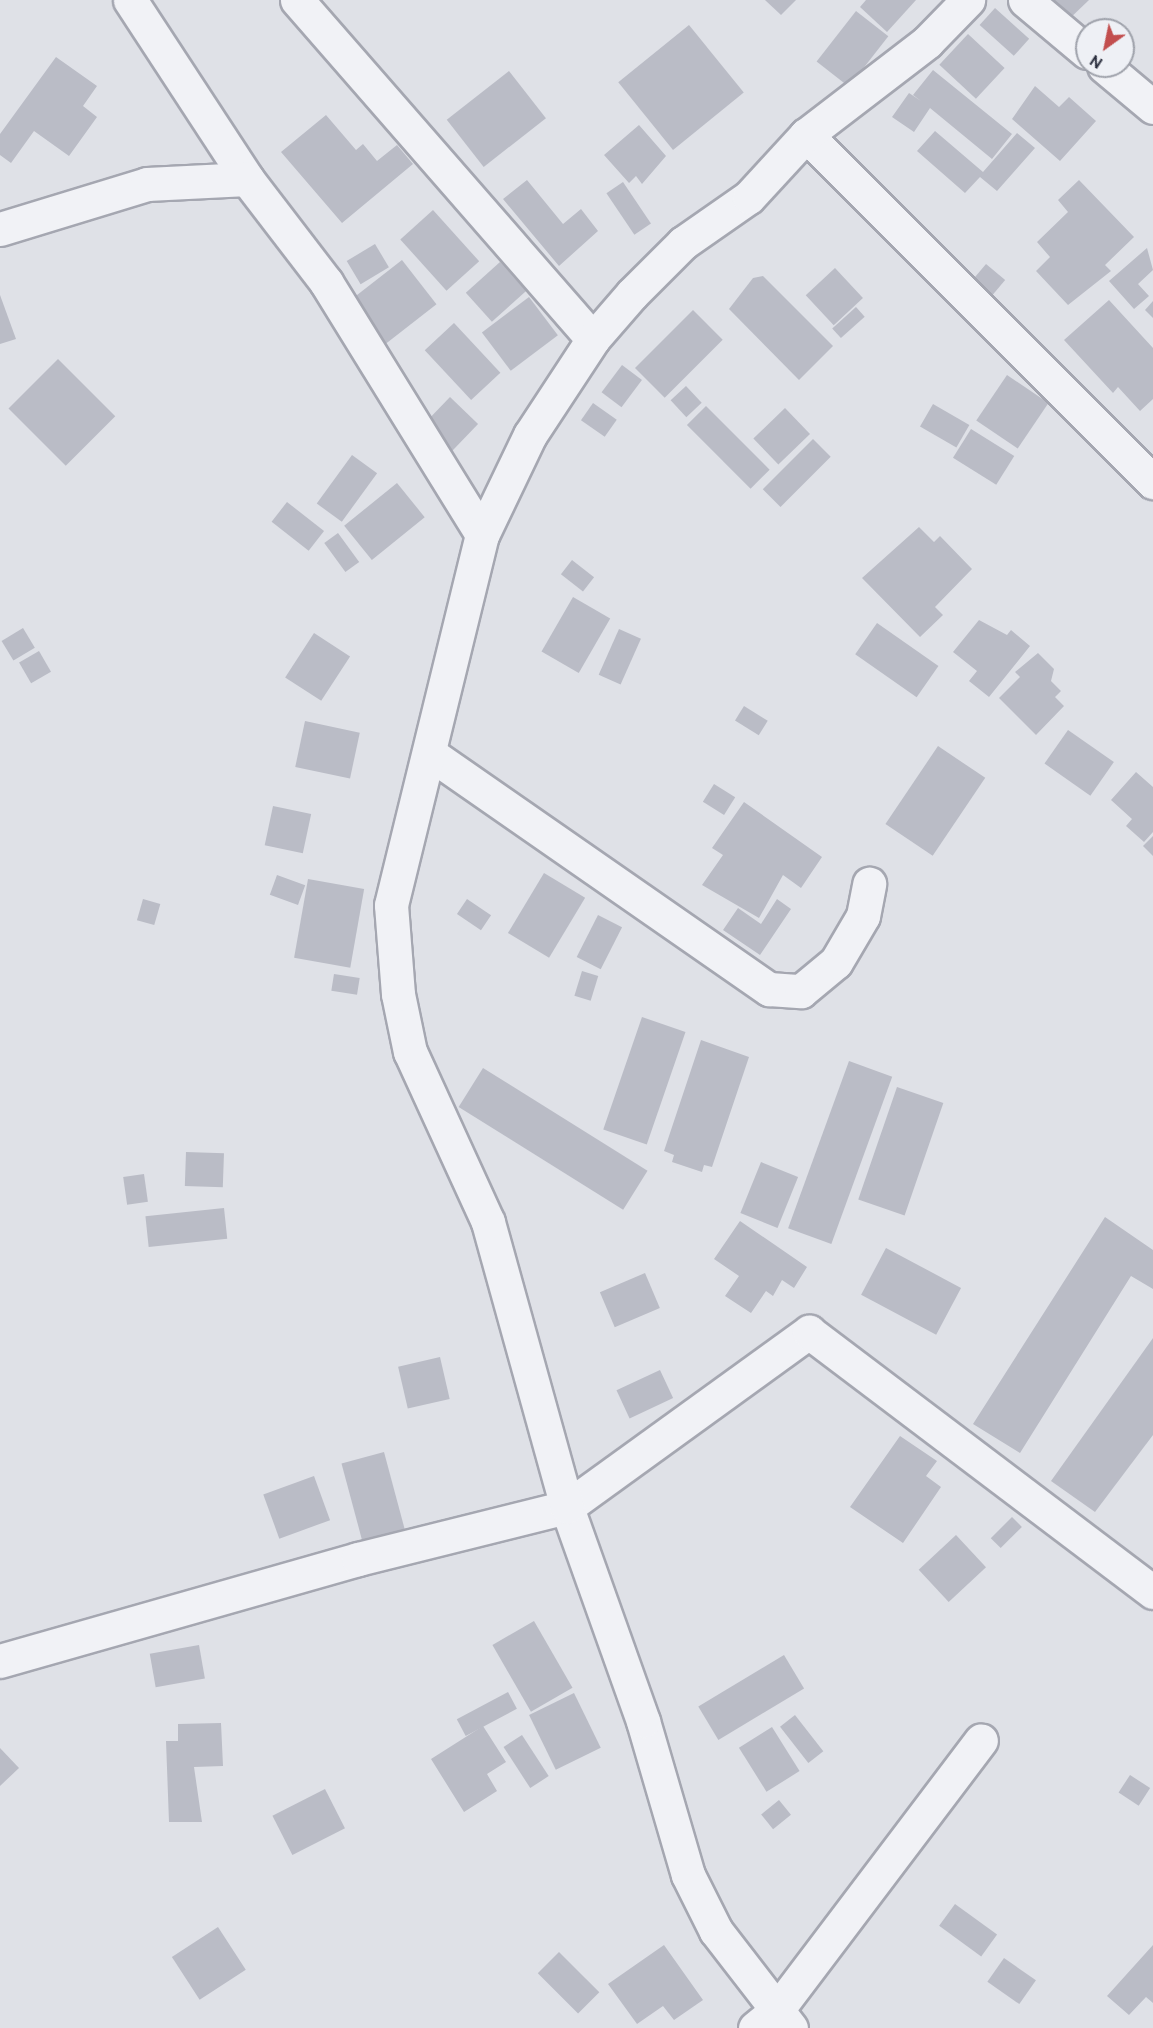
<!DOCTYPE html>
<html>
<head>
<meta charset="utf-8">
<style>
  body { margin:0 }
  #map { position:relative; width:1153px; height:2028px; overflow:hidden; background:#dfe1e7; font-family:Cabin,sans-serif }
  div>[style] { position:absolute }
  .building>* { inset:0; background:#babcc6; transform-origin:0 0 }
  .roads { filter:drop-shadow(2px 0 #a5a7b1) drop-shadow(-2px 0 #a5a7b1) drop-shadow(0 2px #a5a7b1) drop-shadow(0 -2px #a5a7b1) }
  .minor>* { height:33px; margin:-16.5px; padding:0 16.5px; transform-origin:16.5px; border-radius:16.5px; background:#f1f2f6 }
  span { translate:-50% -50%; white-space:nowrap; text-align:center; line-height:1.15; -webkit-text-stroke:6px #eef0f5; paint-order:stroke }
  .north { position:absolute; left:1075px; top:18px; width:60px; height:60px; box-sizing:border-box; background:#eef0f5; border:2px solid #9fa2ab; border-radius:50%; rotate:213deg; font-size:16px; font-weight:700; line-height:24px; text-align:center; color:#292d3d }
  .north::after { content:''; display:block; margin:auto; width:21px; height:27px; background:#c24e4e; clip-path:polygon(50% 0,100% 100%,50% 72%,0 100%) }
</style>
</head>
<body>
<div id="map">
  <div class="building">
    <i style="clip-path:polygon(765px 0,796px 0,781px 15px)"></i>
    <i style="clip-path:polygon(866px 0,916px 0,887px 32px,860px 7px)"></i>
    <i style="clip-path:polygon(1045px 0,1089px 0,1066px 22px)"></i>
    <i style="left:995px;top:8px;width:46px;height:23px;rotate:42deg"></i>
    <i style="left:856px;top:11px;width:41px;height:64px;rotate:38deg"></i>
    <i style="left:689px;top:25px;width:87px;height:91px;rotate:51deg"></i>
    <i style="left:968px;top:34px;width:50px;height:42px;rotate:43deg"></i>
    <i style="clip-path:polygon(56px 57px,97px 86px,83px 106px,97px 117px,69px 156px,34px 131px,11px 163px,0 155px,0 134px)"></i>
    <i style="clip-path:polygon(933px 70px,1012px 134px,992px 159px,930px 108px,914px 132px,892px 117px,909px 93px,921px 101px,913px 95px)"></i>
    <i style="left:509px;top:71px;width:60px;height:79px;rotate:52deg"></i>
    <i style="clip-path:polygon(1035px 86px,1059px 107px,1069px 97px,1096px 121px,1060px 161px,1012px 119px)"></i>
    <i style="clip-path:polygon(326px 115px,356px 150px,363px 144px,377px 161px,397px 145px,413px 164px,342px 223px,281px 152px)"></i>
    <i style="clip-path:polygon(639px 125px,666px 156px,642px 184px,636px 176px,629px 183px,604px 155px)"></i>
    <i style="clip-path:polygon(935px 131px,983px 172px,1017px 133px,1035px 148px,997px 191px,980px 177px,965px 193px,917px 151px)"></i>
    <i style="clip-path:polygon(527px 180px,563px 224px,581px 209px,598px 231px,559px 266px,503px 199px)"></i>
    <i style="clip-path:polygon(1079px 180px,1134px 237px,1105px 265px,1111px 271px,1068px 305px,1036px 271px,1050px 257px,1037px 242px,1068px 212px,1058px 200px)"></i>
    <i style="left:623px;top:182px;width:50px;height:20px;rotate:56deg"></i>
    <i style="left:433px;top:210px;width:69px;height:44px;rotate:48deg"></i>
    <i style="left:375px;top:244px;width:27px;height:33px;rotate:59deg"></i>
    <i style="clip-path:polygon(1147px 248px,1153px 270px,1138px 284px,1149px 296px,1134px 309px,1109px 281px)"></i>
    <i style="left:402px;top:260px;width:56px;height:68px;rotate:52deg"></i>
    <i style="left:500px;top:262px;width:39px;height:46px;rotate:48deg"></i>
    <i style="left:986px;top:264px;width:25px;height:19px;rotate:40deg"></i>
    <i style="left:835px;top:268px;width:41px;height:40px;rotate:47deg"></i>
    <i style="clip-path:polygon(763px 276px,833px 346px,799px 380px,729px 309px,753px 278px)"></i>
    <i style="clip-path:polygon(0 295px,16px 339px,0 344px)"></i>
    <i style="left:529px;top:297px;width:48px;height:59px;rotate:53deg"></i>
    <i style="clip-path:polygon(1109px 300px,1153px 348px,1153px 399px,1140px 411px,1118px 387px,1113px 393px,1064px 340px)"></i>
    <i style="clip-path:polygon(1153px 301px,1153px 318px,1145px 310px)"></i>
    <i style="left:856px;top:307px;width:13px;height:32px;rotate:48deg"></i>
    <i style="left:693px;top:310px;width:42px;height:82px;rotate:45deg"></i>
    <i style="left:454px;top:323px;width:68px;height:40px;rotate:47deg"></i>
    <i style="left:58px;top:359px;width:81px;height:70px;rotate:45deg"></i>
    <i style="left:622px;top:365px;width:25px;height:34px;rotate:37deg"></i>
    <i style="left:1007px;top:375px;width:50px;height:55px;rotate:34deg"></i>
    <i style="left:686px;top:386px;width:23px;height:21px;rotate:47deg"></i>
    <i style="left:450px;top:397px;width:39px;height:44px;rotate:44deg"></i>
    <i style="left:593px;top:403px;width:29px;height:21px;rotate:35deg"></i>
    <i style="left:933px;top:404px;width:42px;height:26px;rotate:30deg"></i>
    <i style="left:706px;top:406px;width:90px;height:27px;rotate:45deg"></i>
    <i style="left:785px;top:408px;width:36px;height:44px;rotate:46deg"></i>
    <i style="left:971px;top:429px;width:51px;height:34px;rotate:32deg"></i>
    <i style="left:813px;top:439px;width:25px;height:71px;rotate:45deg"></i>
    <i style="left:352px;top:455px;width:31px;height:60px;rotate:36deg"></i>
    <i style="left:397px;top:483px;width:44px;height:68px;rotate:51deg"></i>
    <i style="left:287px;top:502px;width:47px;height:25px;rotate:38deg"></i>
    <i style="clip-path:polygon(919px 527px,934px 542px,940px 536px,972px 569px,935px 607px,943px 615px,920px 637px,862px 578px)"></i>
    <i style="left:338px;top:533px;width:36px;height:17px;rotate:54deg"></i>
    <i style="left:572px;top:560px;width:28px;height:18px;rotate:38deg"></i>
    <i style="left:573px;top:597px;width:43px;height:63px;rotate:30deg"></i>
    <i style="clip-path:polygon(979px 620px,1007px 635px,1011px 630px,1030px 646px,989px 697px,969px 681px,977px 671px,953px 652px)"></i>
    <i style="left:877px;top:623px;width:75px;height:38px;rotate:35deg"></i>
    <i style="left:23px;top:628px;width:23px;height:25px;rotate:59deg"></i>
    <i style="left:619px;top:629px;width:24px;height:50px;rotate:24deg"></i>
    <i style="left:314px;top:633px;width:43px;height:53px;rotate:33deg"></i>
    <i style="left:39px;top:651px;width:24px;height:23px;rotate:60deg"></i>
    <i style="clip-path:polygon(1038px 653px,1054px 669px,1051px 681px,1061px 691px,1055px 697px,1064px 706px,1036px 735px,999px 698px,1020px 677px,1015px 672px)"></i>
    <i style="left:744px;top:706px;width:28px;height:17px;rotate:32deg"></i>
    <i style="left:305px;top:721px;width:56px;height:47px;rotate:12deg"></i>
    <i style="left:1068px;top:730px;width:56px;height:41px;rotate:35deg"></i>
    <i style="left:938px;top:746px;width:57px;height:94px;rotate:34deg"></i>
    <i style="clip-path:polygon(1136px 772px,1153px 787px,1153px 832px,1144px 842px,1126px 826px,1132px 819px,1111px 800px)"></i>
    <i style="left:714px;top:784px;width:25px;height:21px;rotate:32deg"></i>
    <i style="clip-path:polygon(744px 802px,822px 857px,801px 888px,783px 875px,759px 918px,702px 885px,723px 855px,712px 848px)"></i>
    <i style="left:273px;top:806px;width:39px;height:40px;rotate:12deg"></i>
    <i style="clip-path:polygon(1153px 836px,1153px 856px,1143px 846px)"></i>
    <i style="left:544px;top:873px;width:48px;height:70px;rotate:31deg"></i>
    <i style="left:277px;top:875px;width:30px;height:21px;rotate:20deg"></i>
    <i style="left:308px;top:879px;width:57px;height:80px;rotate:10deg"></i>
    <i style="left:143px;top:899px;width:18px;height:22px;rotate:16deg"></i>
    <i style="left:467px;top:899px;width:29px;height:18px;rotate:34deg"></i>
    <i style="clip-path:polygon(777px 899px,791px 909px,760px 955px,723px 930px,738px 908px,761px 924px)"></i>
    <i style="left:598px;top:915px;width:27px;height:47px;rotate:27deg"></i>
    <i style="left:582px;top:971px;width:17px;height:26px;rotate:17deg"></i>
    <i style="left:334px;top:974px;width:26px;height:17px;rotate:9deg"></i>
    <i style="left:642px;top:1017px;width:46px;height:119px;rotate:19deg"></i>
    <i style="clip-path:polygon(701px 1040px,749px 1057px,712px 1167px,704px 1165px,702px 1172px,672px 1162px,674px 1155px,664px 1151px)"></i>
    <i style="left:849px;top:1061px;width:46px;height:178px;rotate:20deg"></i>
    <i style="left:483px;top:1068px;width:194px;height:46px;rotate:32deg"></i>
    <i style="left:897px;top:1087px;width:49px;height:119px;rotate:19deg"></i>
    <i style="left:186px;top:1152px;width:38px;height:34px;rotate:2deg"></i>
    <i style="left:761px;top:1162px;width:40px;height:55px;rotate:22deg"></i>
    <i style="left:144px;top:1174px;width:28px;height:21px;rotate:82deg"></i>
    <i style="left:224px;top:1208px;width:31px;height:79px;rotate:84deg"></i>
    <i style="clip-path:polygon(1105px 1217px,1153px 1250px,1153px 1289px,1131px 1276px,1020px 1453px,973px 1424px)"></i>
    <i style="clip-path:polygon(740px 1221px,807px 1267px,794px 1288px,782px 1280px,773px 1296px,766px 1291px,751px 1313px,725px 1296px,739px 1276px,714px 1259px)"></i>
    <i style="left:886px;top:1248px;width:85px;height:53px;rotate:28deg"></i>
    <i style="left:645px;top:1273px;width:38px;height:49px;rotate:67deg"></i>
    <i style="clip-path:polygon(1153px 1338px,1153px 1435px,1095px 1512px,1051px 1481px)"></i>
    <i style="left:440px;top:1357px;width:43px;height:43px;rotate:77deg"></i>
    <i style="left:660px;top:1370px;width:31px;height:48px;rotate:65deg"></i>
    <i style="clip-path:polygon(900px 1436px,937px 1461px,926px 1476px,941px 1487px,903px 1543px,850px 1507px)"></i>
    <i style="left:384px;top:1452px;width:80px;height:44px;rotate:75deg"></i>
    <i style="left:314px;top:1476px;width:47px;height:54px;rotate:70deg"></i>
    <i style="left:1012px;top:1517px;width:14px;height:30px;rotate:45deg"></i>
    <i style="left:956px;top:1535px;width:44px;height:51px;rotate:47deg"></i>
    <i style="left:534px;top:1621px;width:77px;height:48px;rotate:60deg"></i>
    <i style="left:199px;top:1645px;width:34px;height:50px;rotate:80deg"></i>
    <i style="left:784px;top:1655px;width:39px;height:100px;rotate:59deg"></i>
    <i style="left:508px;top:1692px;width:19px;height:58px;rotate:62deg"></i>
    <i style="left:574px;top:1693px;width:61px;height:50px;rotate:64deg"></i>
    <i style="left:795px;top:1715px;width:46px;height:19px;rotate:52deg"></i>
    <i style="clip-path:polygon(221px 1723px,223px 1766px,194px 1767px,202px 1822px,169px 1822px,166px 1741px,178px 1741px,178px 1724px)"></i>
    <i style="clip-path:polygon(483px 1726px,506px 1762px,487px 1774px,497px 1791px,464px 1812px,431px 1759px)"></i>
    <i style="left:772px;top:1727px;width:52px;height:39px;rotate:58deg"></i>
    <i style="left:522px;top:1735px;width:49px;height:22px;rotate:57deg"></i>
    <i style="clip-path:polygon(0 1748px,19px 1768px,0 1786px)"></i>
    <i style="left:1130px;top:1775px;width:24px;height:21px;rotate:33deg"></i>
    <i style="left:325px;top:1789px;width:44px;height:59px;rotate:63deg"></i>
    <i style="left:779px;top:1800px;width:19px;height:23px;rotate:51deg"></i>
    <i style="left:955px;top:1904px;width:52px;height:27px;rotate:36deg"></i>
    <i style="left:218px;top:1927px;width:51px;height:55px;rotate:57deg"></i>
    <i style="clip-path:polygon(664px 1945px,703px 2000px,674px 2020px,663px 2006px,637px 2024px,608px 1984px)"></i>
    <i style="clip-path:polygon(1153px 1945px,1153px 2003px,1146px 1997px,1129px 2015px,1107px 1996px)"></i>
    <i style="left:559px;top:1952px;width:57px;height:30px;rotate:45deg"></i>
    <i style="left:1004px;top:1958px;width:39px;height:29px;rotate:35deg"></i>
  </div>
  <div class="roads">
    <div class="minor">
      <i style="left:130px;top:0;width:214px;rotate:56.8deg"></i>
      <i style="left:247px;top:179px;width:130px;rotate:52.5deg"></i>
      <i style="left:326px;top:282px;width:297px;rotate:58.3deg"></i>
      <i style="left:297px;top:0;width:450px;rotate:48.9deg"></i>
      <i style="left:1025px;top:0;width:81px;rotate:40deg"></i>
      <i style="left:1104px;top:66px;width:64px;rotate:39.9deg"></i>
      <i style="left:806px;top:135px;width:491px;rotate:45deg"></i>
      <i style="left:0;top:229px;width:154px;rotate:-17deg"></i>
      <i style="left:147px;top:184px;width:100px;rotate:-2.9deg"></i>
      <i style="left:429px;top:753px;width:414px;rotate:34.8deg"></i>
      <i style="left:769px;top:989px;width:32px;rotate:4deg"></i>
      <i style="left:801px;top:991px;width:45px;rotate:-39.6deg"></i>
      <i style="left:836px;top:962px;width:53px;rotate:-59.6deg"></i>
      <i style="left:863px;top:916px;width:33px;rotate:-79deg"></i>
      <i style="left:0;top:1661px;width:372px;rotate:-15.9deg"></i>
      <i style="left:358px;top:1559px;width:215px;rotate:-14deg"></i>
      <i style="left:567px;top:1507px;width:299px;rotate:-35.9deg"></i>
      <i style="left:809px;top:1332px;width:431px;rotate:37.1deg"></i>
      <i style="left:755px;top:2028px;width:28px;rotate:-39deg"></i>
      <i style="left:777px;top:2010px;width:338px;rotate:-52.9deg"></i>
      <i style="left:791px;top:2028px;width:123px;rotate:-127.7deg"></i>
      <i style="left:716px;top:1931px;width:63px;rotate:-116.6deg"></i>
      <i style="left:688px;top:1875px;width:160px;rotate:-106.3deg"></i>
      <i style="left:643px;top:1721px;width:227px;rotate:-109.6deg"></i>
      <i style="left:567px;top:1507px;width:296px;rotate:-105.5deg"></i>
      <i style="left:488px;top:1222px;width:187px;rotate:-114.6deg"></i>
      <i style="left:410px;top:1052px;width:59px;rotate:-101.7deg"></i>
      <i style="left:398px;top:994px;width:89px;rotate:-94.5deg"></i>
      <i style="left:391px;top:905px;width:381px;rotate:-76.2deg"></i>
      <i style="left:482px;top:535px;width:111px;rotate:-64.4deg"></i>
      <i style="left:530px;top:435px;width:115px;rotate:-56.7deg"></i>
      <i style="left:593px;top:339px;width:60px;rotate:-49.1deg"></i>
      <i style="left:632px;top:294px;width:72px;rotate:-45deg"></i>
      <i style="left:683px;top:243px;width:80px;rotate:-34.9deg"></i>
      <i style="left:749px;top:197px;width:84px;rotate:-47.4deg"></i>
      <i style="left:806px;top:135px;width:153px;rotate:-37.5deg"></i>
      <i style="left:927px;top:42px;width:59px;rotate:-45.7deg"></i>
    </div>
  </div>
  <div class="north">N</div>
</div>
</body>
</html>
